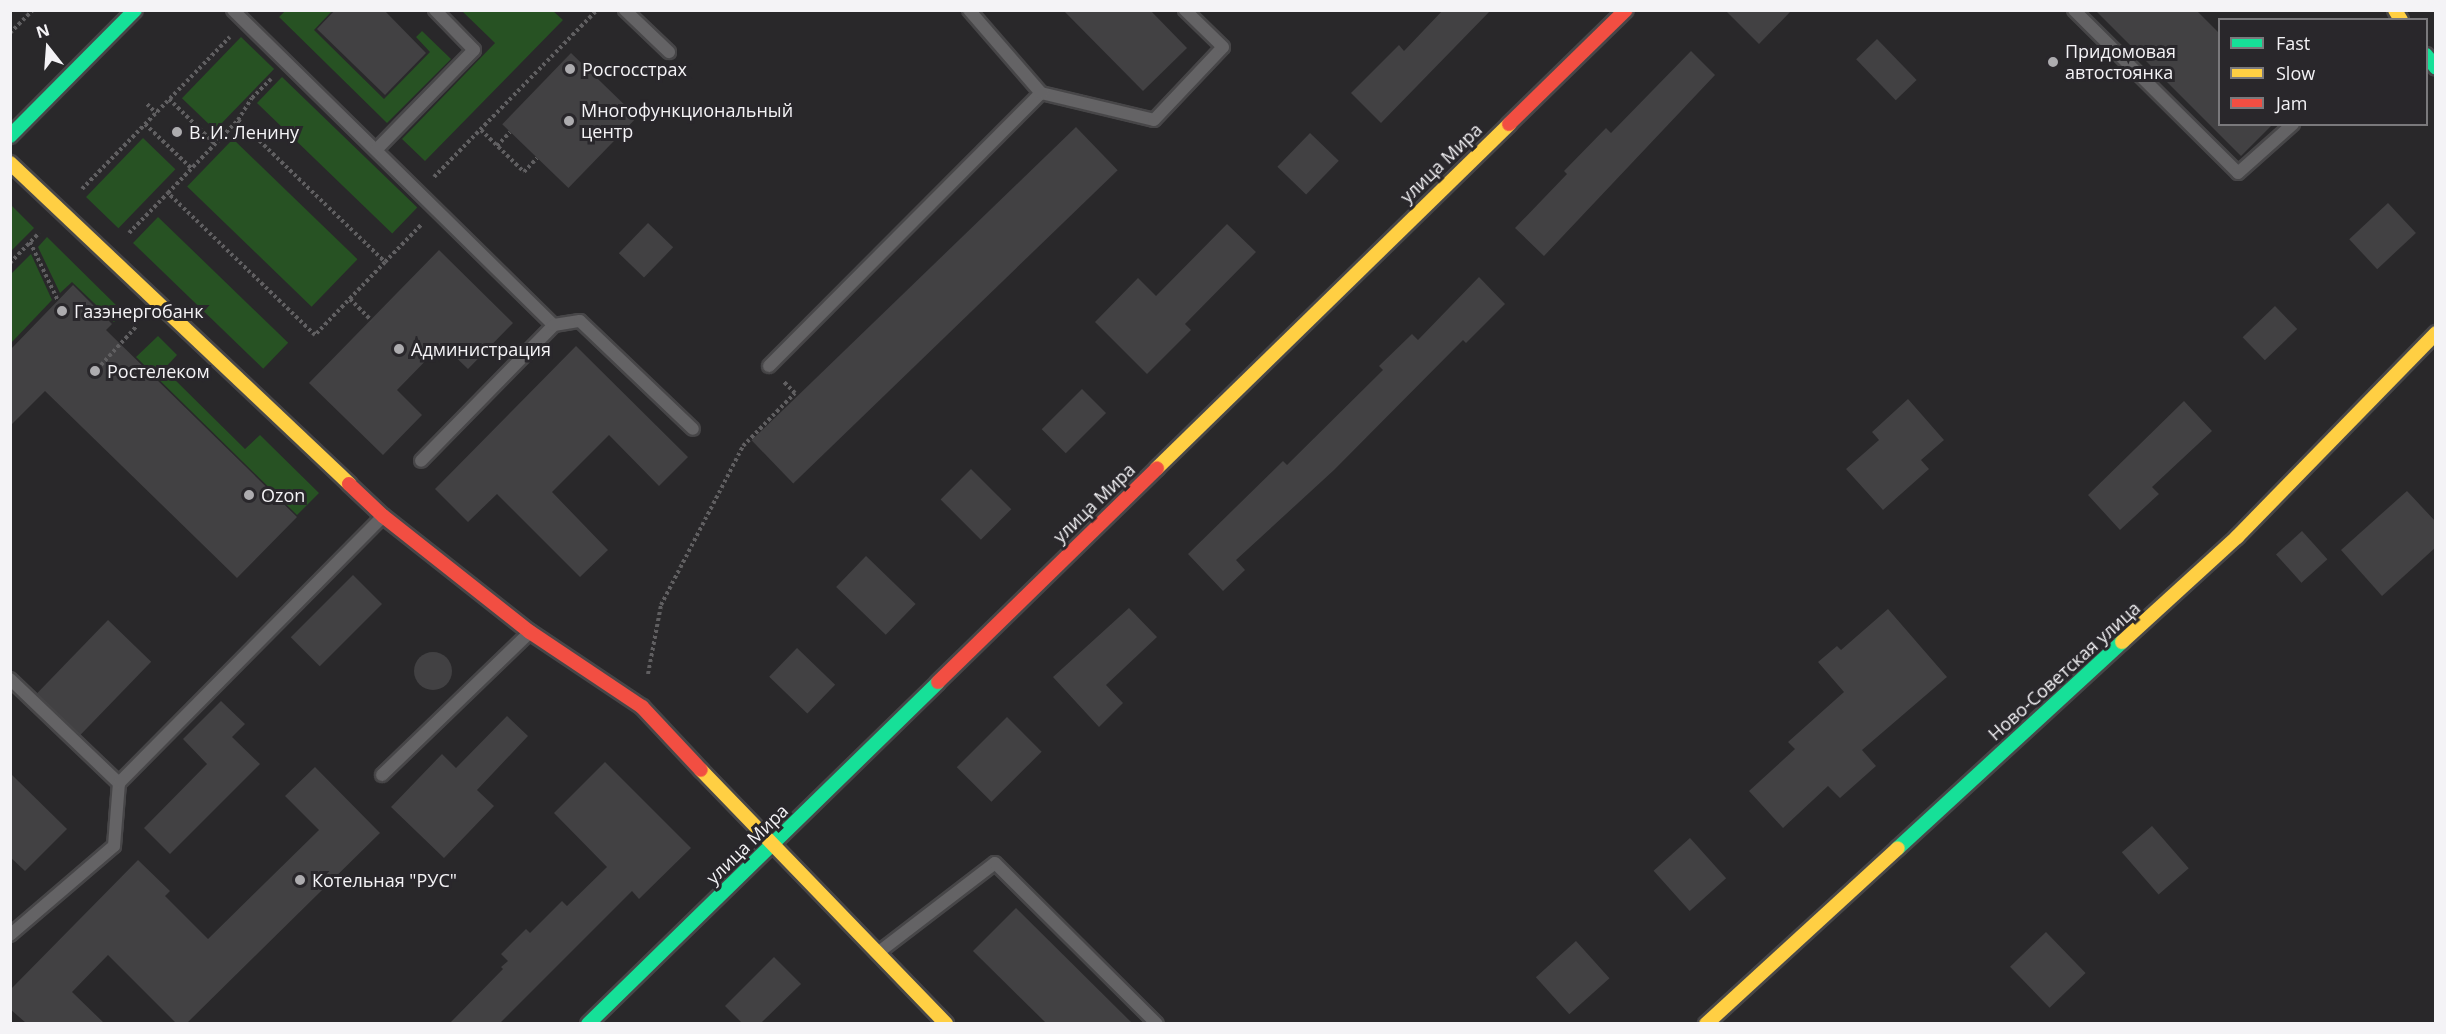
<!DOCTYPE html>
<html>
<head>
<meta charset="utf-8">
<style>
  body { margin:0 }
  #map { position:relative; width:2446px; height:1034px; overflow:hidden; background:#29282a; font-family:"Open Sans",sans-serif }
  div>[style] { position:absolute }
  .green>* { inset:0; background:#275223; transform-origin:0 0 }
  .building>* { inset:0; background:#424143; transform-origin:0 0 }
  .round { border-radius:50% }
  .path>* { height:4px; margin-top:-2px; transform-origin:0; background:repeating-linear-gradient(90deg,#605f61 0 3px,transparent 0 6px) }
  .roads { filter:drop-shadow(2px 0 #474648) drop-shadow(-2px 0 #474648) drop-shadow(0 2px #474648) drop-shadow(0 -2px #474648) }
  .lane>* { height:12px; margin:-6px; padding:0 6px; transform-origin:6px; border-radius:6px; background:#646365 }
  .fast>* { height:14px; margin:-7px; padding:0 7px; transform-origin:7px; border-radius:7px; background:#16e098 }
  .slow>* { height:14px; margin:-7px; padding:0 7px; transform-origin:7px; border-radius:7px; background:#ffcf43 }
  .jam>* { height:14px; margin:-7px; padding:0 7px; transform-origin:7px; border-radius:7px; background:#f24e42 }
  .dots>* { width:16px; height:16px; translate:-50% -50%; box-sizing:border-box; border:3px solid #29272b; border-radius:50% }
  span { translate:-50% -50%; white-space:nowrap; text-align:center; line-height:1.15; -webkit-text-stroke:6px #29272b; paint-order:stroke }
  .poi-label { font-size:18px; color:#f4f3f6 }
  .left { translate:0 -50%; text-align:left }
  .street-label { font-size:18px; color:#f4f3f6 }
  .frame { position:absolute; inset:0; border:12px solid #f4f3f6; pointer-events:none }
  .legend { position:absolute; left:2218px; top:18px; width:210px; height:108px; box-sizing:border-box; background:#29272b; border:2px solid #7a797c; margin:0; padding:8px 10px; list-style:none; font-size:18px; color:#f4f3f6 }
  .legend li { display:flex; align-items:center; gap:12px; height:30px }
  .legend b { width:30px; border:2px solid #7a797c }
  .north { position:absolute; left:18px; top:18px; width:60px; height:60px; -webkit-text-stroke:4px #29272b; paint-order:stroke; rotate:343deg; font-size:16px; font-weight:700; line-height:24px; text-align:center; color:#f4f3f6 }
  .north::after { content:''; display:block; margin:auto; width:21px; height:27px; background:#f4f3f6; clip-path:polygon(50% 0,100% 100%,50% 72%,0 100%) }
</style>
</head>
<body>
<div id="map">
  <div class="green">
    <i style="clip-path:polygon(285px 11px,332px 11px,314px 30px,384px 99px,430px 52px,416px 37px,422px 31px,451px 59px,387px 123px,279px 17px)"></i>
    <i style="clip-path:polygon(462px 11px,553px 11px,563px 20px,425px 161px,402px 139px,495px 43px)"></i>
    <i style="left:241px;top:37px;width:46px;height:85px;rotate:44deg"></i>
    <i style="left:282px;top:77px;width:188px;height:36px;rotate:44deg"></i>
    <i style="left:143px;top:138px;width:45px;height:82px;rotate:44deg"></i>
    <i style="left:233px;top:139px;width:173px;height:66px;rotate:44deg"></i>
    <i style="clip-path:polygon(11px 205px,34px 228px,11px 251px,10px 251px)"></i>
    <i style="left:158px;top:217px;width:181px;height:36px;rotate:44deg"></i>
    <i style="clip-path:polygon(47px 237px,123px 312px,114px 322px,72px 282px,60px 293px,38px 247px)"></i>
    <i style="clip-path:polygon(31px 254px,52px 300px,11px 343px,11px 274px)"></i>
    <i style="clip-path:polygon(158px 336px,177px 355px,164px 369px,245px 449px,260px 435px,319px 493px,297px 515px,136px 357px)"></i>
  </div>
  <div class="building">
    <i style="clip-path:polygon(335px 10px,384px 10px,426px 53px,385px 95px,317px 29px)"></i>
    <i style="clip-path:polygon(1063px 10px,1150px 10px,1187px 48px,1143px 91px)"></i>
    <i style="clip-path:polygon(1443px 10px,1491px 10px,1381px 123px,1351px 93px,1399px 45px,1404px 51px)"></i>
    <i style="clip-path:polygon(1725px 10px,1792px 10px,1759px 44px)"></i>
    <i style="clip-path:polygon(2095px 10px,2196px 10px,2220px 34px,2220px 124px,2273px 124px,2241px 156px)"></i>
    <i style="left:1877px;top:39px;width:57px;height:29px;rotate:46deg"></i>
    <i style="clip-path:polygon(1691px 51px,1715px 75px,1544px 256px,1515px 228px,1567px 174px,1564px 171px,1606px 128px,1611px 133px)"></i>
    <i style="left:571px;top:53px;width:92px;height:99px;rotate:44deg"></i>
    <i style="left:1076px;top:127px;width:60px;height:451px;rotate:46deg"></i>
    <i style="left:1310px;top:133px;width:40px;height:47px;rotate:44deg"></i>
    <i style="left:2388px;top:203px;width:41px;height:53px;rotate:47deg"></i>
    <i style="left:648px;top:223px;width:35px;height:42px;rotate:44deg"></i>
    <i style="clip-path:polygon(1227px 224px,1256px 252px,1185px 324px,1191px 330px,1147px 374px,1095px 322px,1138px 278px,1156px 296px)"></i>
    <i style="clip-path:polygon(439px 250px,513px 323px,468px 369px,442px 344px,397px 390px,422px 415px,383px 455px,309px 383px)"></i>
    <i style="clip-path:polygon(1479px 277px,1505px 304px,1466px 343px,1463px 340px,1334px 470px,1236px 560px,1245px 570px,1223px 591px,1188px 554px,1283px 461px,1287px 465px,1383px 370px,1379px 366px,1412px 334px,1418px 340px)"></i>
    <i style="clip-path:polygon(73px 285px,112px 324px,106px 330px,297px 517px,237px 578px,45px 391px,10px 426px,10px 350px)"></i>
    <i style="left:2275px;top:306px;width:32px;height:45px;rotate:46deg"></i>
    <i style="clip-path:polygon(576px 346px,688px 457px,659px 486px,609px 435px,552px 492px,608px 550px,580px 577px,497px 494px,468px 522px,435px 489px)"></i>
    <i style="left:1082px;top:389px;width:34px;height:57px;rotate:45deg"></i>
    <i style="clip-path:polygon(1908px 399px,1944px 440px,1921px 460px,1929px 469px,1883px 510px,1846px 469px,1879px 440px,1872px 432px)"></i>
    <i style="clip-path:polygon(2184px 401px,2212px 431px,2152px 487px,2159px 494px,2120px 530px,2088px 495px)"></i>
    <i style="left:971px;top:469px;width:57px;height:43px;rotate:45deg"></i>
    <i style="clip-path:polygon(2407px 491px,2436px 522px,2436px 547px,2382px 596px,2341px 550px)"></i>
    <i style="left:2302px;top:531px;width:38px;height:35px;rotate:48deg"></i>
    <i style="left:866px;top:556px;width:69px;height:43px;rotate:44deg"></i>
    <i style="left:353px;top:575px;width:41px;height:88px;rotate:45deg"></i>
    <i style="clip-path:polygon(1129px 608px,1157px 637px,1106px 685px,1123px 703px,1099px 727px,1053px 677px)"></i>
    <i style="clip-path:polygon(1888px 609px,1947px 677px,1862px 750px,1876px 766px,1840px 798px,1828px 786px,1783px 828px,1749px 791px,1795px 749px,1788px 742px,1844px 692px,1818px 662px,1837px 646px,1841px 650px)"></i>
    <i style="left:108px;top:620px;width:60px;height:102px;rotate:44deg"></i>
    <i style="left:797px;top:648px;width:53px;height:40px;rotate:44deg"></i>
    <i class="round" style="left:414px;top:652px;width:38px;height:38px"></i>
    <i style="clip-path:polygon(221px 701px,245px 724px,232px 737px,260px 764px,170px 854px,144px 828px,207px 764px,183px 739px)"></i>
    <i style="clip-path:polygon(507px 716px,528px 736px,477px 790px,494px 806px,444px 858px,391px 807px,442px 754px,456px 768px)"></i>
    <i style="left:1007px;top:717px;width:49px;height:71px;rotate:45deg"></i>
    <i style="clip-path:polygon(605px 762px,691px 848px,639px 899px,632px 891px,500px 1023px,450px 1023px,503px 969px,501px 967px,508px 961px,501px 954px,526px 929px,530px 933px,562px 901px,567px 906px,607px 867px,554px 813px)"></i>
    <i style="clip-path:polygon(315px 767px,380px 833px,187px 1023px,176px 1023px,108px 955px,72px 992px,104px 1023px,26px 1023px,10px 1009px,10px 990px,138px 860px,170px 891px,165px 896px,208px 939px,319px 830px,285px 796px)"></i>
    <i style="clip-path:polygon(10px 773px,67px 829px,25px 871px,10px 857px)"></i>
    <i style="left:2152px;top:826px;width:56px;height:40px;rotate:49deg"></i>
    <i style="left:1690px;top:838px;width:54px;height:49px;rotate:48deg"></i>
    <i style="clip-path:polygon(1016px 908px,1132px 1023px,1046px 1023px,973px 951px)"></i>
    <i style="left:2046px;top:932px;width:57px;height:50px;rotate:46deg"></i>
    <i style="left:1576px;top:941px;width:50px;height:54px;rotate:48deg"></i>
    <i style="clip-path:polygon(774px 957px,801px 984px,761px 1023px,742px 1023px,725px 1006px)"></i>
  </div>
  <div class="path">
    <i style="left:10px;top:33px;width:33px;rotate:-45deg"></i>
    <i style="left:169px;top:99px;width:64px;rotate:44.4deg"></i>
    <i style="left:147px;top:104px;width:13px;rotate:45deg"></i>
    <i style="left:238px;top:120px;width:204px;rotate:44deg"></i>
    <i style="left:385px;top:262px;width:101px;rotate:133.8deg"></i>
    <i style="left:315px;top:335px;width:204px;rotate:-136deg"></i>
    <i style="left:168px;top:193px;width:101px;rotate:-46.2deg"></i>
    <i style="left:238px;top:120px;width:26px;rotate:-58deg"></i>
    <i style="left:252px;top:98px;width:27px;rotate:-45deg"></i>
    <i style="left:145px;top:124px;width:64px;rotate:43.7deg"></i>
    <i style="left:481px;top:130px;width:60px;rotate:44.3deg"></i>
    <i style="left:524px;top:172px;width:19px;rotate:-47deg"></i>
    <i style="left:497px;top:146px;width:19px;rotate:-47deg"></i>
    <i style="left:434px;top:177px;width:233px;rotate:-45.7deg"></i>
    <i style="left:82px;top:189px;width:212px;rotate:-45.8deg"></i>
    <i style="left:129px;top:233px;width:56px;rotate:-45.7deg"></i>
    <i style="left:30px;top:242px;width:65px;rotate:64.6deg"></i>
    <i style="left:385px;top:262px;width:53px;rotate:-45.8deg"></i>
    <i style="left:10px;top:263px;width:42px;rotate:-46deg"></i>
    <i style="left:350px;top:299px;width:30px;rotate:45deg"></i>
    <i style="left:101px;top:365px;width:52px;rotate:-47.4deg"></i>
    <i style="left:648px;top:674px;width:70px;rotate:-79.3deg"></i>
    <i style="left:661px;top:605px;width:179px;rotate:-62.7deg"></i>
    <i style="left:743px;top:446px;width:74px;rotate:-45.5deg"></i>
    <i style="left:795px;top:393px;width:17px;rotate:-135deg"></i>
  </div>
  <div class="roads">
    <div class="lane">
      <i style="left:233px;top:10px;width:450px;rotate:44.5deg"></i>
      <i style="left:554px;top:325px;width:190px;rotate:134.4deg"></i>
      <i style="left:625px;top:10px;width:61px;rotate:43.7deg"></i>
      <i style="left:2074px;top:10px;width:231px;rotate:44.8deg"></i>
      <i style="left:2238px;top:173px;width:74px;rotate:-41.7deg"></i>
      <i style="left:1041px;top:93px;width:116px;rotate:13.4deg"></i>
      <i style="left:1154px;top:120px;width:100px;rotate:-46.6deg"></i>
      <i style="left:1223px;top:47px;width:53px;rotate:-135.8deg"></i>
      <i style="left:376px;top:150px;width:140px;rotate:-45.6deg"></i>
      <i style="left:474px;top:50px;width:56px;rotate:-134.3deg"></i>
      <i style="left:554px;top:325px;width:26px;rotate:-9deg"></i>
      <i style="left:580px;top:321px;width:156px;rotate:43.7deg"></i>
      <i style="left:769px;top:366px;width:385px;rotate:-45.1deg"></i>
      <i style="left:1041px;top:93px;width:110px;rotate:-130.9deg"></i>
      <i style="left:10px;top:679px;width:151px;rotate:43.7deg"></i>
      <i style="left:382px;top:775px;width:203px;rotate:-44deg"></i>
      <i style="left:10px;top:935px;width:137px;rotate:-40.6deg"></i>
      <i style="left:114px;top:846px;width:63px;rotate:-85.5deg"></i>
      <i style="left:119px;top:783px;width:375px;rotate:-45.3deg"></i>
      <i style="left:879px;top:952px;width:146px;rotate:-37.5deg"></i>
      <i style="left:995px;top:863px;width:228px;rotate:44.8deg"></i>
    </div>
    <div class="fast">
      <i style="left:2426px;top:55px;width:16px;rotate:52deg"></i>
      <i style="left:10px;top:136px;width:177px;rotate:-45.2deg"></i>
      <i style="left:1898px;top:848px;width:304px;rotate:-42.6deg"></i>
      <i style="left:588px;top:1024px;width:489px;rotate:-44.3deg"></i>
    </div>
    <div class="slow">
      <i style="left:2395px;top:10px;width:12px;rotate:59deg"></i>
      <i style="left:10px;top:163px;width:467px;rotate:43.4deg"></i>
      <i style="left:1157px;top:468px;width:492px;rotate:-44.3deg"></i>
      <i style="left:2122px;top:642px;width:156px;rotate:-42.4deg"></i>
      <i style="left:2237px;top:537px;width:285px;rotate:-45.7deg"></i>
      <i style="left:701px;top:770px;width:353px;rotate:46deg"></i>
      <i style="left:1706px;top:1024px;width:260px;rotate:-42.5deg"></i>
    </div>
    <div class="jam">
      <i style="left:1509px;top:124px;width:163px;rotate:-44.3deg"></i>
      <i style="left:349px;top:484px;width:47px;rotate:43.3deg"></i>
      <i style="left:383px;top:516px;width:187px;rotate:38.3deg"></i>
      <i style="left:530px;top:632px;width:135px;rotate:33.8deg"></i>
      <i style="left:642px;top:707px;width:86px;rotate:46.9deg"></i>
      <i style="left:938px;top:682px;width:306px;rotate:-44.3deg"></i>
    </div>
  </div>
  <div class="dots">
    <i style="left:2053px;top:62px;background:#adacaf"></i>
    <i style="left:570px;top:69px;background:#adacaf"></i>
    <i style="left:569px;top:121px;background:#adacaf"></i>
    <i style="left:177px;top:132px;background:#adacaf"></i>
    <i style="left:62px;top:311px;background:#adacaf"></i>
    <i style="left:399px;top:349px;background:#adacaf"></i>
    <i style="left:95px;top:371px;background:#adacaf"></i>
    <i style="left:249px;top:495px;background:#adacaf"></i>
    <i style="left:300px;top:880px;background:#adacaf"></i>
  </div>
  <div class="poi-label">
    <span class="left" style="left:2065px;top:62px">Придомовая<br>автостоянка</span>
    <span class="left" style="left:582px;top:69px">Росгосстрах</span>
    <span class="left" style="left:581px;top:121px">Многофункциональный<br>центр</span>
    <span class="left" style="left:189px;top:132px">В. И. Ленину</span>
    <span class="left" style="left:74px;top:311px">Газэнергобанк</span>
    <span class="left" style="left:411px;top:349px">Администрация</span>
    <span class="left" style="left:107px;top:371px">Ростелеком</span>
    <span class="left" style="left:261px;top:495px">Ozon</span>
    <span class="left" style="left:312px;top:880px">Котельная "РУС"</span>
  </div>
  <div class="street-label">
    <span style="left:1441px;top:163px;rotate:-44deg">улица Мира</span>
    <span style="left:1094px;top:503px;rotate:-44deg">улица Мира</span>
    <span style="left:2064px;top:671px;rotate:-42deg">Ново-Советская улица</span>
    <span style="left:747px;top:844px;rotate:-44deg">улица Мира</span>
  </div>
  <div class="frame"></div>
  <ul class="legend">
  <li><b style="height:8px;background:#16e098"></b>Fast</li>
  <li><b style="height:8px;background:#ffcf43"></b>Slow</li>
  <li><b style="height:8px;background:#f24e42"></b>Jam</li>
  </ul>
  <div class="north">N</div>
</div>
</body>
</html>
